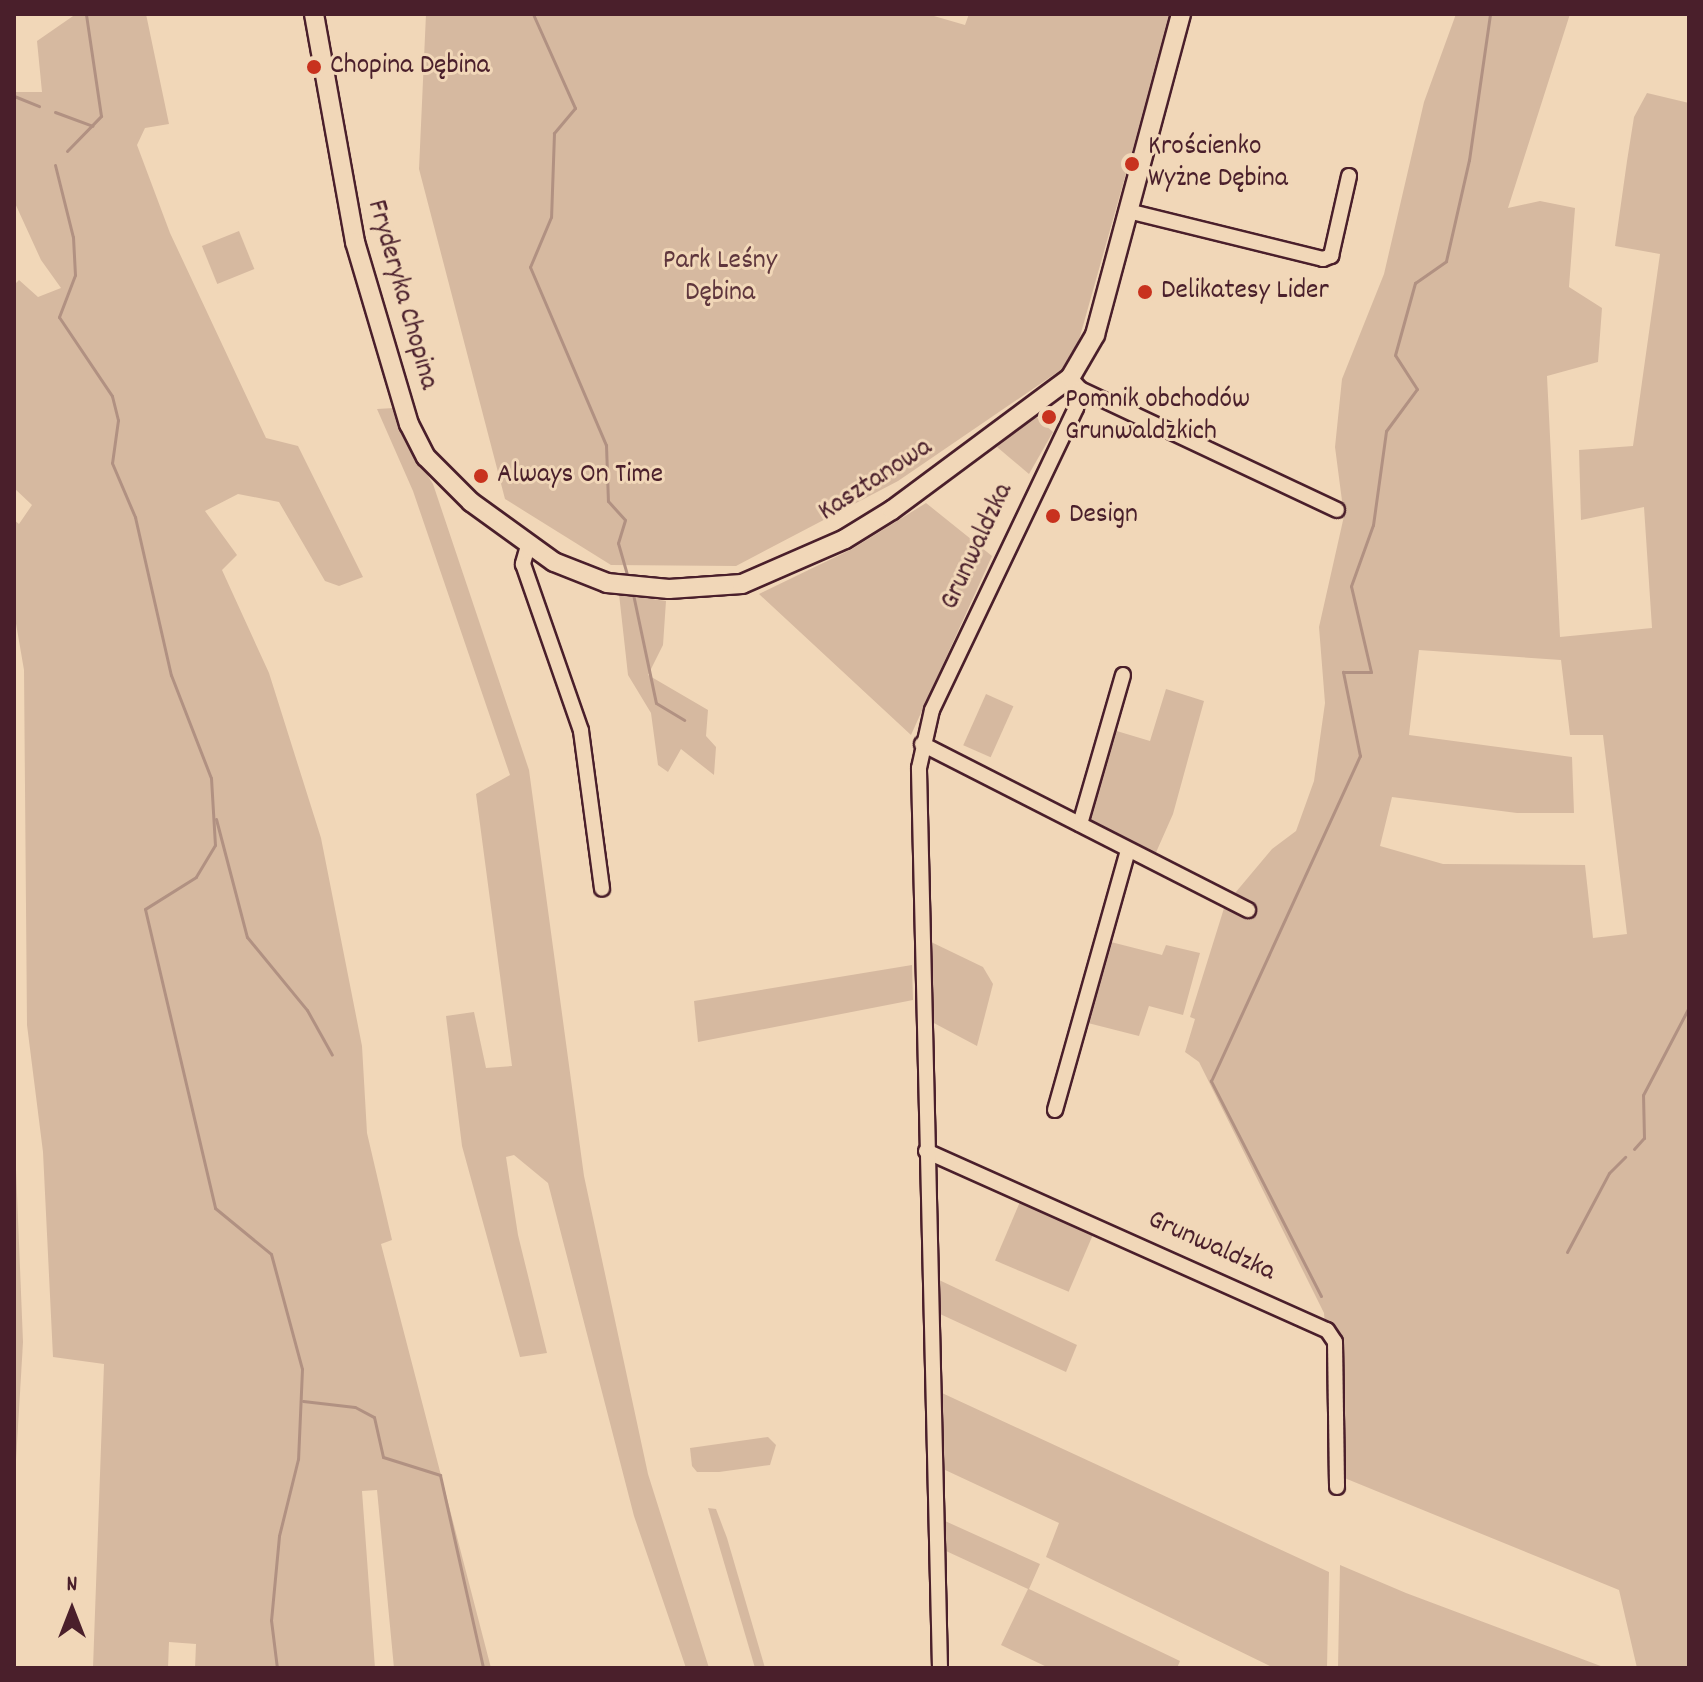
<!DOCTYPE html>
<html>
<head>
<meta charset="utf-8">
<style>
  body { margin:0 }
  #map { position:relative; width:1703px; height:1682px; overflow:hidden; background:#f1d7b8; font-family:Dekko,sans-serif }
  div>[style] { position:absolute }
  .green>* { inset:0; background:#d6b9a0; transform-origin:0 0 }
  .stream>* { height:3px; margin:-1.5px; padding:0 1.5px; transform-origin:1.5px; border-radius:1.5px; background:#b19182 }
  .roads { filter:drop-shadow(2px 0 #4a1f2b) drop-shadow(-2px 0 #4a1f2b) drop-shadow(0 2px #4a1f2b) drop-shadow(0 -2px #4a1f2b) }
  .street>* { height:14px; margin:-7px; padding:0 7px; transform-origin:7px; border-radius:7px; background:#f1d7b8 }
  .secondary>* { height:18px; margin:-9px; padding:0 9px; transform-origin:9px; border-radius:9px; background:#f1d7b8 }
  .dots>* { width:22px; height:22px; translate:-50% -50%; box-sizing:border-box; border:4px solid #f1d7b8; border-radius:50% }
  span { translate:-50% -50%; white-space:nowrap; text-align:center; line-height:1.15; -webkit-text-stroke:6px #f1d7b8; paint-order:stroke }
  .poi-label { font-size:28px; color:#4a1f2b }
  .left { translate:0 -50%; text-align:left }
  .park-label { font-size:28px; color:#5f363d }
  .street-label { font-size:28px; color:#4a1f2b }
  .frame { position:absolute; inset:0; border:16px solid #4a1f2b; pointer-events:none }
  .north { position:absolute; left:32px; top:1570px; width:80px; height:80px; -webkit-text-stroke:6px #f1d7b8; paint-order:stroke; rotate:0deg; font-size:22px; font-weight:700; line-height:32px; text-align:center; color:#4a1f2b }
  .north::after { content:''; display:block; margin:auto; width:28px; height:36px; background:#4a1f2b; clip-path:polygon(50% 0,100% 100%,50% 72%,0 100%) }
</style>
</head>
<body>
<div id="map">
  <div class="green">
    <i style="clip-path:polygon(76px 14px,146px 14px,169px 124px,145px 128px,137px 145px,170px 233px,266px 438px,298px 446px,363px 577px,339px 586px,325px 581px,279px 502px,238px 494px,205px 511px,237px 555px,222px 570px,269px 673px,321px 838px,362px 1046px,367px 1133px,392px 1240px,381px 1244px,491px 1668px,394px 1668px,377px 1490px,362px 1491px,375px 1668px,195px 1668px,196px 1644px,169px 1642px,168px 1668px,93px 1668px,104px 1364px,53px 1357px,43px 1152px,27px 1025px,24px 670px,14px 612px,14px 520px,19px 524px,32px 505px,14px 488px,14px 285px,19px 280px,38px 297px,61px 288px,41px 260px,14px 201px,14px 92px,42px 92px,37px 41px)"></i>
    <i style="clip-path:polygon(426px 14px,927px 14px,965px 25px,969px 14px,1171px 14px,1077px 347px,1065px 367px,898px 481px,736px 566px,611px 565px,505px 499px,419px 169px)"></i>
    <i style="clip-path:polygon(evenodd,1456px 14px,1570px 14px,1508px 208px,1540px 201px,1575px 208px,1569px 287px,1602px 308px,1598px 362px,1547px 376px,1560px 637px,1652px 628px,1644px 507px,1581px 520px,1579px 450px,1633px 446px,1660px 254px,1615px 246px,1627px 161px,1634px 117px,1647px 93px,1689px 103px,1689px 1668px,1637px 1668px,1619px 1590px,1342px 1477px,1341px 1337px,1325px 1325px,1324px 1313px,1199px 1062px,1185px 1052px,1195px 1019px,1190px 1017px,1225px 905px,1272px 849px,1296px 831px,1314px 781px,1325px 703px,1319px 627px,1344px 516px,1335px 447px,1342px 379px,1384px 274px,1424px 102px,1456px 14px,1419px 650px,1561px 660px,1570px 735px,1603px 735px,1627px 934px,1593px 938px,1585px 865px,1443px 864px,1380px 846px,1392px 797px,1517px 813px,1574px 813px,1572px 757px,1409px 735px,1419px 650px)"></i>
    <i style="left:239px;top:231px;width:41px;height:40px;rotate:68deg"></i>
    <i style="clip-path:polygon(394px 408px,406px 441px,433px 484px,529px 770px,584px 1176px,648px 1474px,709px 1668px,686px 1668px,634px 1516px,548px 1183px,514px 1155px,506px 1157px,518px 1235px,547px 1353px,520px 1357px,462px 1146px,446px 1016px,474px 1012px,486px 1068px,512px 1066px,476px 794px,510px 775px,413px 491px,377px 409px)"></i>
    <i style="clip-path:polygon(1034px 415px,1053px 432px,1029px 474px,997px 447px)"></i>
    <i style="clip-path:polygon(926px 503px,992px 556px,911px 735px,759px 594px,852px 549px)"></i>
    <i style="clip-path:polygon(619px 594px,666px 601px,663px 645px,648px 675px,708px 710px,706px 736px,716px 747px,714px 775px,681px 749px,668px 772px,658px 765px,651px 713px,628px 675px)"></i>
    <i style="clip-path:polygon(1166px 689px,1204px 701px,1173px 814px,1154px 857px,1085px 821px,1110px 729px,1150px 741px)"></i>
    <i style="left:986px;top:694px;width:30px;height:56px;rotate:24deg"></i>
    <i style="clip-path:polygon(929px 941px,983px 967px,993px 984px,977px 1046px,932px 1022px)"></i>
    <i style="clip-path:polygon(1107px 941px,1162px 955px,1166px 945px,1200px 953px,1183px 1015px,1149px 1006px,1139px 1036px,1084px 1022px)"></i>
    <i style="clip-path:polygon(912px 965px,913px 1000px,698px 1042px,694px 1001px)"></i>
    <i style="clip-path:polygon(14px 1120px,23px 1342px,14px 1494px)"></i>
    <i style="left:1022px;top:1197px;width:80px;height:69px;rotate:23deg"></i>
    <i style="clip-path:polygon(939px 1280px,1077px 1345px,1066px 1372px,940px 1314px)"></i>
    <i style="clip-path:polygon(942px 1393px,1329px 1572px,1327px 1668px,1274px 1668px,1046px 1557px,1059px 1523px,943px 1469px)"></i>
    <i style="clip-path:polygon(768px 1437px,776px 1445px,770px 1465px,719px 1472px,697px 1472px,692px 1466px,690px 1448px)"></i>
    <i style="clip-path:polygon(708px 1508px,716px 1509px,727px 1538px,765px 1668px,755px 1668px)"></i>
    <i style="clip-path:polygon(945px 1521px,1040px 1564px,1029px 1589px,1180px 1661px,1177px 1668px,1049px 1668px,1001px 1645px,1028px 1589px,946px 1551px)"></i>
    <i style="clip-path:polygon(1340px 1565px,1406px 1593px,1606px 1668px,1338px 1668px)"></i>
  </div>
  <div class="stream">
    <i style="left:533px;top:14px;width:103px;rotate:65.9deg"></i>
    <i style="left:575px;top:108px;width:33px;rotate:130deg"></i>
    <i style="left:554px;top:133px;width:84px;rotate:92deg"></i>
    <i style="left:551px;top:217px;width:54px;rotate:112.8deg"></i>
    <i style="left:530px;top:267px;width:194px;rotate:66.9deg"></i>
    <i style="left:606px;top:445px;width:56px;rotate:88deg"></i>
    <i style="left:608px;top:501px;width:25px;rotate:48deg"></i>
    <i style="left:625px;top:520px;width:24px;rotate:107deg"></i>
    <i style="left:618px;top:543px;width:37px;rotate:74deg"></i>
    <i style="left:14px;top:96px;width:27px;rotate:22deg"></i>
    <i style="left:55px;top:112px;width:40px;rotate:20.2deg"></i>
    <i style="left:67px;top:151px;width:49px;rotate:-45.8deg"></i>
    <i style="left:101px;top:116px;width:103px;rotate:-98.4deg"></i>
    <i style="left:55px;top:165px;width:74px;rotate:76deg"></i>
    <i style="left:73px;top:237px;width:38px;rotate:87deg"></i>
    <i style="left:75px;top:275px;width:45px;rotate:110.9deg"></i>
    <i style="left:59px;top:317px;width:95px;rotate:56.1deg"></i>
    <i style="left:112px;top:396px;width:25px;rotate:76deg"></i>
    <i style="left:118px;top:420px;width:43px;rotate:97.9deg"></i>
    <i style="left:112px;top:463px;width:59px;rotate:66.9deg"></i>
    <i style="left:135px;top:517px;width:162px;rotate:77.2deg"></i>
    <i style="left:171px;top:675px;width:110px;rotate:68.8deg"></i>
    <i style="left:211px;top:778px;width:67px;rotate:86.6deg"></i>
    <i style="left:215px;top:845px;width:37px;rotate:121deg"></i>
    <i style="left:196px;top:877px;width:60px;rotate:147.9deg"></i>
    <i style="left:145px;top:909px;width:307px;rotate:76.8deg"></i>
    <i style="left:215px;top:1208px;width:72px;rotate:39.4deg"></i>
    <i style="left:271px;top:1254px;width:119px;rotate:74.9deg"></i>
    <i style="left:302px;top:1369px;width:90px;rotate:92.5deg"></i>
    <i style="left:298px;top:1459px;width:79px;rotate:103.9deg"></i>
    <i style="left:279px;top:1536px;width:84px;rotate:95.4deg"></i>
    <i style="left:271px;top:1620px;width:48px;rotate:82.9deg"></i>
    <i style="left:633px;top:594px;width:111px;rotate:78.1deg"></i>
    <i style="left:656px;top:703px;width:33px;rotate:31deg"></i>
    <i style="left:216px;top:819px;width:122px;rotate:75.3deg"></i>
    <i style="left:247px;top:937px;width:94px;rotate:50.6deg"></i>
    <i style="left:307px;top:1010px;width:51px;rotate:60.9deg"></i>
    <i style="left:1634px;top:1149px;width:15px;rotate:-48deg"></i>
    <i style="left:1644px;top:1138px;width:43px;rotate:-91.3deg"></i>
    <i style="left:1643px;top:1095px;width:99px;rotate:-62.4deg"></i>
    <i style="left:1567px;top:1252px;width:89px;rotate:-62deg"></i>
    <i style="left:1609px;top:1173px;width:23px;rotate:-45deg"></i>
    <i style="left:1321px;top:1296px;width:242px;rotate:-117.1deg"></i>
    <i style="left:1211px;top:1081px;width:358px;rotate:-65.4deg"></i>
    <i style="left:1360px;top:756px;width:86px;rotate:-101.4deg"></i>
    <i style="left:1343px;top:672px;width:28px"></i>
    <i style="left:1371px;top:672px;width:88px;rotate:-103.1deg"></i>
    <i style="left:1351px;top:586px;width:65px;rotate:-70.2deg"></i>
    <i style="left:1373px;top:525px;width:95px;rotate:-82.1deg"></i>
    <i style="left:1386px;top:431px;width:52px;rotate:-53.6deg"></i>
    <i style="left:1417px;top:389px;width:40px;rotate:-122.9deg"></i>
    <i style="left:1395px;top:355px;width:75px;rotate:-74.5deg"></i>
    <i style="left:1415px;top:283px;width:38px;rotate:-35deg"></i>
    <i style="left:1446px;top:261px;width:104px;rotate:-77.2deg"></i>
    <i style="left:1469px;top:160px;width:148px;rotate:-81.8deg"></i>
    <i style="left:303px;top:1401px;width:52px;rotate:6.6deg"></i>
    <i style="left:355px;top:1407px;width:21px;rotate:28deg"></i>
    <i style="left:374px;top:1417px;width:41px;rotate:77.3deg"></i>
    <i style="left:383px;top:1457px;width:60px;rotate:17.5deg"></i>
    <i style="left:440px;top:1475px;width:198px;rotate:77.4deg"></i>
  </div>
  <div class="roads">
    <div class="street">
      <i style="left:1128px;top:211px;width:201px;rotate:13.8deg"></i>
      <i style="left:1323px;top:259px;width:9px;rotate:-21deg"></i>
      <i style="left:1331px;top:256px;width:82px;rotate:-77.3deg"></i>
      <i style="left:1080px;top:389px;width:284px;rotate:25.2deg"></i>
      <i style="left:528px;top:546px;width:19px;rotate:106deg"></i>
      <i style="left:523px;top:564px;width:177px;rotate:70.8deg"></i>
      <i style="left:581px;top:731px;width:159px;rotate:82.4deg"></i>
      <i style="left:922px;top:744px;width:366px;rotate:27deg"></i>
      <i style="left:1080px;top:824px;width:155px;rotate:-73.9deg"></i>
      <i style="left:1055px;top:1110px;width:270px;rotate:-74.3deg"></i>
      <i style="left:926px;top:1151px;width:439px;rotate:24.1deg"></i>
      <i style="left:1327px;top:1330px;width:14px;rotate:56deg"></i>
      <i style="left:1335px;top:1342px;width:145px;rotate:89.2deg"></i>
      <i style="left:940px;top:1668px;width:900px;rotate:-91.34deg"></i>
      <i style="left:919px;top:768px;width:59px;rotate:-77.4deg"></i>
      <i style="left:932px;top:710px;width:335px;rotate:-64.5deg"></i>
      <i style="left:1076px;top:408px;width:19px;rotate:-78deg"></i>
      <i style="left:1080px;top:389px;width:15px;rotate:-132deg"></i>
    </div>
    <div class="secondary">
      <i style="left:314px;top:14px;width:232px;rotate:79.8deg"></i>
      <i style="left:355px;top:242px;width:190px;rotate:73.5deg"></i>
      <i style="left:409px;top:424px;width:37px;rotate:63deg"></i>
      <i style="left:426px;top:457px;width:64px;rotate:45deg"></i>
      <i style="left:471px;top:502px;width:102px;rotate:35.9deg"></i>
      <i style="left:554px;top:562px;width:57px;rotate:21.6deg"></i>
      <i style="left:607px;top:583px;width:62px;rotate:5.5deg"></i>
      <i style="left:669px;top:589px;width:73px;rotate:-3.9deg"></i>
      <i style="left:742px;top:584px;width:112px;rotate:-23.6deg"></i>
      <i style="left:845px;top:539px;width:55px;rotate:-31.7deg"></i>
      <i style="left:892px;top:510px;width:222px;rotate:-36.6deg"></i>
      <i style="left:1070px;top:378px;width:50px;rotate:-59.8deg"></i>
      <i style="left:1095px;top:335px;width:332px;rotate:-75deg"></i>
    </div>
  </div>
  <div class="dots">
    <i style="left:314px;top:67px;background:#c8321e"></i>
    <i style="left:1132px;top:164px;background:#c8321e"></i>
    <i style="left:1145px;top:292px;background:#c8321e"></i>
    <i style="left:1049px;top:417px;background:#c8321e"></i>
    <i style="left:481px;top:476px;background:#c8321e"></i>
    <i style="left:1053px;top:516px;background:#c8321e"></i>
  </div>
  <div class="poi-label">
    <span class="left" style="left:330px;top:67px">Chopina Dębina</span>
    <span class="left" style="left:1148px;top:164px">Krościenko<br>Wyżne Dębina</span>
    <span class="left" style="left:1161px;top:292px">Delikatesy Lider</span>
    <span class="left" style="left:1065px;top:417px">Pomnik obchodów<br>Grunwaldzkich</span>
    <span class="left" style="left:497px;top:476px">Always On Time</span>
    <span class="left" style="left:1069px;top:516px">Design</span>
  </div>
  <div class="park-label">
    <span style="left:720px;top:278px">Park Leśny<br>Dębina</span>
  </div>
  <div class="street-label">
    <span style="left:401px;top:295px;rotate:74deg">Fryderyka Chopina</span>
    <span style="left:876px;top:481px;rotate:-33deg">Kasztanowa</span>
    <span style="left:978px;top:547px;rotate:-65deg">Grunwaldzka</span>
    <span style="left:1211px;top:1247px;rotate:24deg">Grunwaldzka</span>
  </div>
  <div class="frame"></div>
  <div class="north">N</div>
</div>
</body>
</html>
